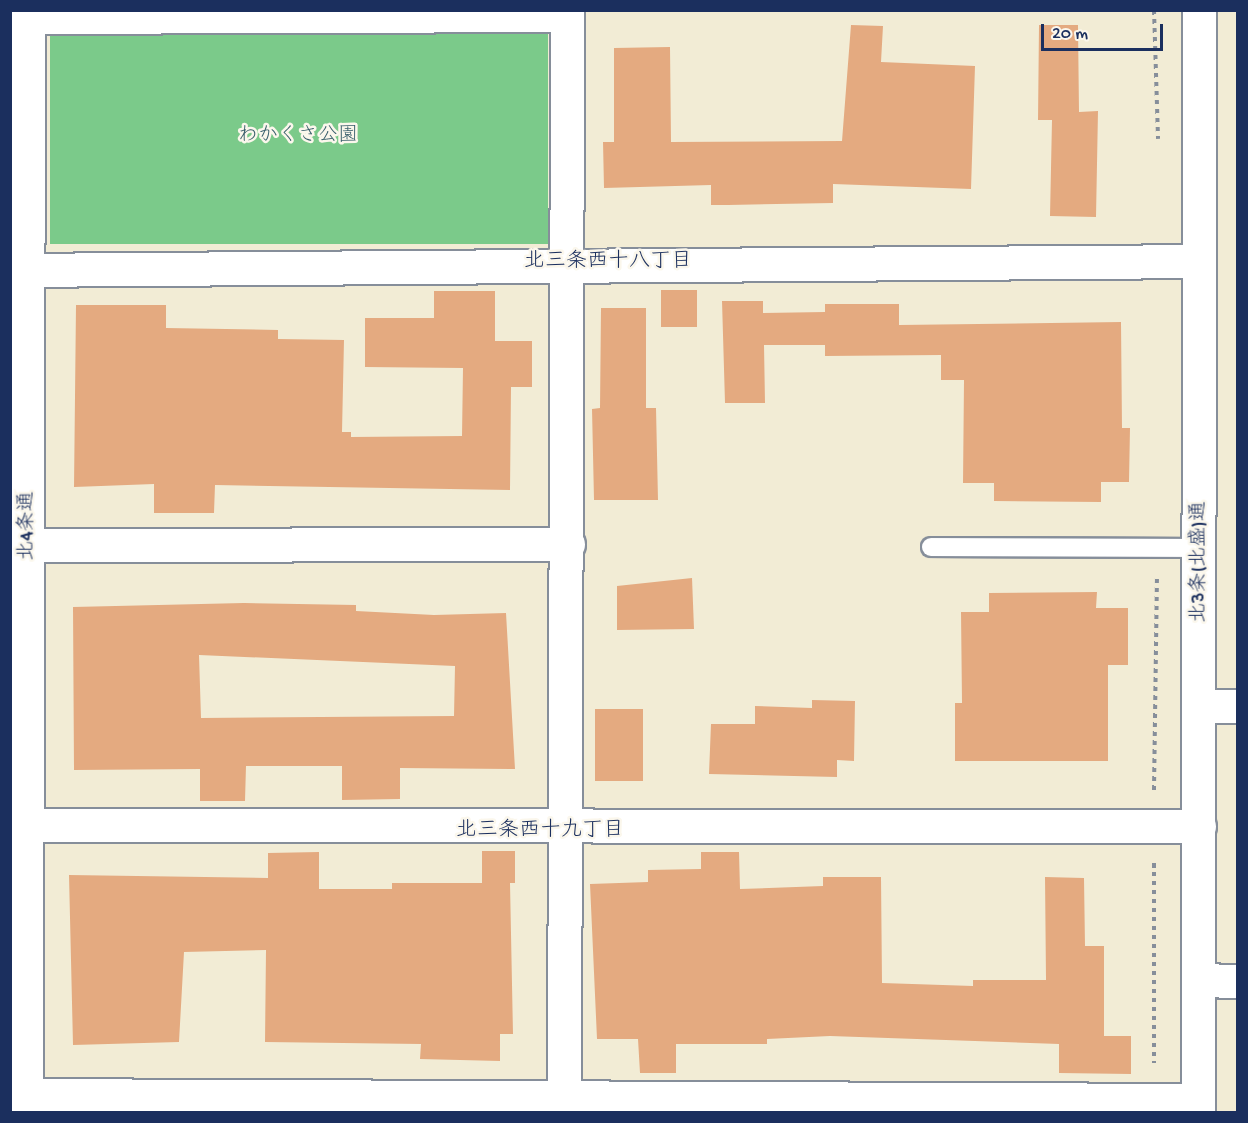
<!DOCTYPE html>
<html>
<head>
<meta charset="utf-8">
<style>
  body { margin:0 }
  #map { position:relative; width:1248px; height:1123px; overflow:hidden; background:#f2ecd5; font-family:"Gochi Hand","Klee One",sans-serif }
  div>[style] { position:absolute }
  .green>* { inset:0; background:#7bca8a; transform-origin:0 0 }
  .building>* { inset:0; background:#e4aa80; transform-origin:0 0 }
  .path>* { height:4px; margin-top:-2px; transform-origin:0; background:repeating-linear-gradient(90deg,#868e9a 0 4.5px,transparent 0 9px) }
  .roads { filter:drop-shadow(2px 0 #868e9a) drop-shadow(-2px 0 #868e9a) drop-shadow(0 2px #868e9a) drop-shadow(0 -2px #868e9a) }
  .service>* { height:18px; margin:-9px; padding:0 9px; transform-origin:9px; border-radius:9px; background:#fff }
  .minor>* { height:33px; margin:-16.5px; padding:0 16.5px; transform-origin:16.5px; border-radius:16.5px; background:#fff }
  .tertiary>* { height:33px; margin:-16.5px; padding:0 16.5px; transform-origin:16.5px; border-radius:16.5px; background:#fff }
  span { translate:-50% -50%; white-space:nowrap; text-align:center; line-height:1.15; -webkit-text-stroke:5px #fbf7ec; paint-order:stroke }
  .park-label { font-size:20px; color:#385e6b }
  .street-label { font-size:20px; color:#1b2f5e }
  .neighbourhood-label { font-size:21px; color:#1b2f5e }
  .frame { position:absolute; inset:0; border:12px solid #1b2f5e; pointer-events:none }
  .scale { position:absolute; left:1041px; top:24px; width:122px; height:27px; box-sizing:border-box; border:3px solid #1b2f5e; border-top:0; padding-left:8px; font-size:18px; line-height:21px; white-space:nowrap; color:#1b2f5e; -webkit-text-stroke:4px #fbf7ec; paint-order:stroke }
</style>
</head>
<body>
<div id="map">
  <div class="green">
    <i style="left:50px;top:25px;width:498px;height:219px"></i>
  </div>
  <div class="building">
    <i style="clip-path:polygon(851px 25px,883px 26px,881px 62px,975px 66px,971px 189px,833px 184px,833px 203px,728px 205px,711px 205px,711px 185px,604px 188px,603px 142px,614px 142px,614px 48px,670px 47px,671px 142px,842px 141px)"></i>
    <i style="clip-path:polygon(1039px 25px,1078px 25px,1079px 112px,1098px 111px,1096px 217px,1050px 216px,1052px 120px,1038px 120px)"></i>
    <i style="left:661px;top:290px;width:36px;height:37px"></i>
    <i style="clip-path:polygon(434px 291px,495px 291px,495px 341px,532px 341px,532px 387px,511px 387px,510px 490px,215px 485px,214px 513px,154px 513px,154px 484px,74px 487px,76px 305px,166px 305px,166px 328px,278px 330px,278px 339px,344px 340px,342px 432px,351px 432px,351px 437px,462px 436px,463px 368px,365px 367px,365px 318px,434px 318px)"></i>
    <i style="clip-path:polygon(722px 301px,763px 301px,763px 313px,825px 312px,825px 304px,899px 304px,899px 325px,1121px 322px,1122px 428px,1130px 428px,1129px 482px,1101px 482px,1101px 502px,994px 501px,994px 483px,963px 483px,964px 380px,941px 380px,941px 355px,825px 356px,825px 345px,764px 345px,765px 403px,725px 403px)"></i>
    <i style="clip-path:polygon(601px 308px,646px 308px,646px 408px,656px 408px,658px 500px,594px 500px,592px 409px,600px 408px)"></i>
    <i style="clip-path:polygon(692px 578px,694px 629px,617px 630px,617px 586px)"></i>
    <i style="clip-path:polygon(1097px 592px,1096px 608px,1128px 608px,1128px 665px,1108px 665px,1108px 761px,955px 761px,955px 703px,962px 703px,961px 612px,989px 612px,989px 593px)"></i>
    <i style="clip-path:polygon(evenodd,244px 603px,356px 605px,356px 611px,434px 615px,506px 613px,515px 769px,400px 768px,400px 799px,342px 800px,342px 766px,246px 766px,245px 801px,200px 801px,200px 769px,74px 770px,73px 607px,244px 603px,199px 655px,455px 666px,454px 716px,201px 718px,199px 655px)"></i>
    <i style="clip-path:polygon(812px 700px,855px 701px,854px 761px,837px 760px,837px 777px,709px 774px,711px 724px,755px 724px,755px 706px,812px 708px)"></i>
    <i style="left:595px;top:709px;width:48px;height:72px"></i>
    <i style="clip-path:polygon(482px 851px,515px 851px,515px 883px,510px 883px,513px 1034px,500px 1034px,500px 1061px,420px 1059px,421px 1044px,265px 1042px,266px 950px,184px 952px,179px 1042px,73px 1045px,69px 875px,268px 878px,268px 853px,319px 852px,319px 889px,392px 889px,392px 883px,482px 883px)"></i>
    <i style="clip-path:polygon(701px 852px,739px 852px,740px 889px,823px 886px,823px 877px,881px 877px,882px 983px,973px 986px,973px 980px,1046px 980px,1045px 877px,1084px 878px,1085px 946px,1104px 946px,1104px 1036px,1131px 1036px,1131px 1074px,1059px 1073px,1059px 1044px,830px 1036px,767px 1039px,767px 1044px,676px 1044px,676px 1073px,640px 1073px,638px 1039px,597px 1039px,590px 884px,648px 882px,648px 870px,701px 869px)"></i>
  </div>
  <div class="path">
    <i style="left:1154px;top:10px;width:129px;rotate:88.2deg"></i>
    <i style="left:1154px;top:790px;width:212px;rotate:-89.2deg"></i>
    <i style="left:1154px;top:863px;width:200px;rotate:90deg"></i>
  </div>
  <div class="roads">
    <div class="service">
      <i style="left:931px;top:547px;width:269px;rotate:0.2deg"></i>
    </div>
    <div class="minor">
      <i style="left:28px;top:17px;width:539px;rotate:-0.21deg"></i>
      <i style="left:10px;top:270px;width:1189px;rotate:-0.43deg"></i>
      <i style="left:10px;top:545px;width:558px;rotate:-0.1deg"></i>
      <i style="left:1200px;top:706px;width:38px"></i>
      <i style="left:10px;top:825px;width:1189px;rotate:0.05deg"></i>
      <i style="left:1198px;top:980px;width:40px;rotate:1.4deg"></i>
      <i style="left:10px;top:1095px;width:1188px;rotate:0.24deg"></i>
      <i style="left:564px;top:1112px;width:1102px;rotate:-89.84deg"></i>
    </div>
    <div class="tertiary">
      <i style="left:26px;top:1112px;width:1102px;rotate:-89.9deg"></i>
      <i style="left:1198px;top:1112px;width:1102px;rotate:-89.95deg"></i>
    </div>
  </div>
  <div class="park-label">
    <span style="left:298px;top:136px">わかくさ公園</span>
  </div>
  <div class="street-label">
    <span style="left:28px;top:526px;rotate:-90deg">北4条通</span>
    <span style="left:1200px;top:562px;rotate:-90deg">北3条(北盛)通</span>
  </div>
  <div class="neighbourhood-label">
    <span style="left:608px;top:263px">北三条西十八丁目</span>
    <span style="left:540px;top:832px">北三条西十九丁目</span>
  </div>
  <div class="frame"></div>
  <div class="scale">20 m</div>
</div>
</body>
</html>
